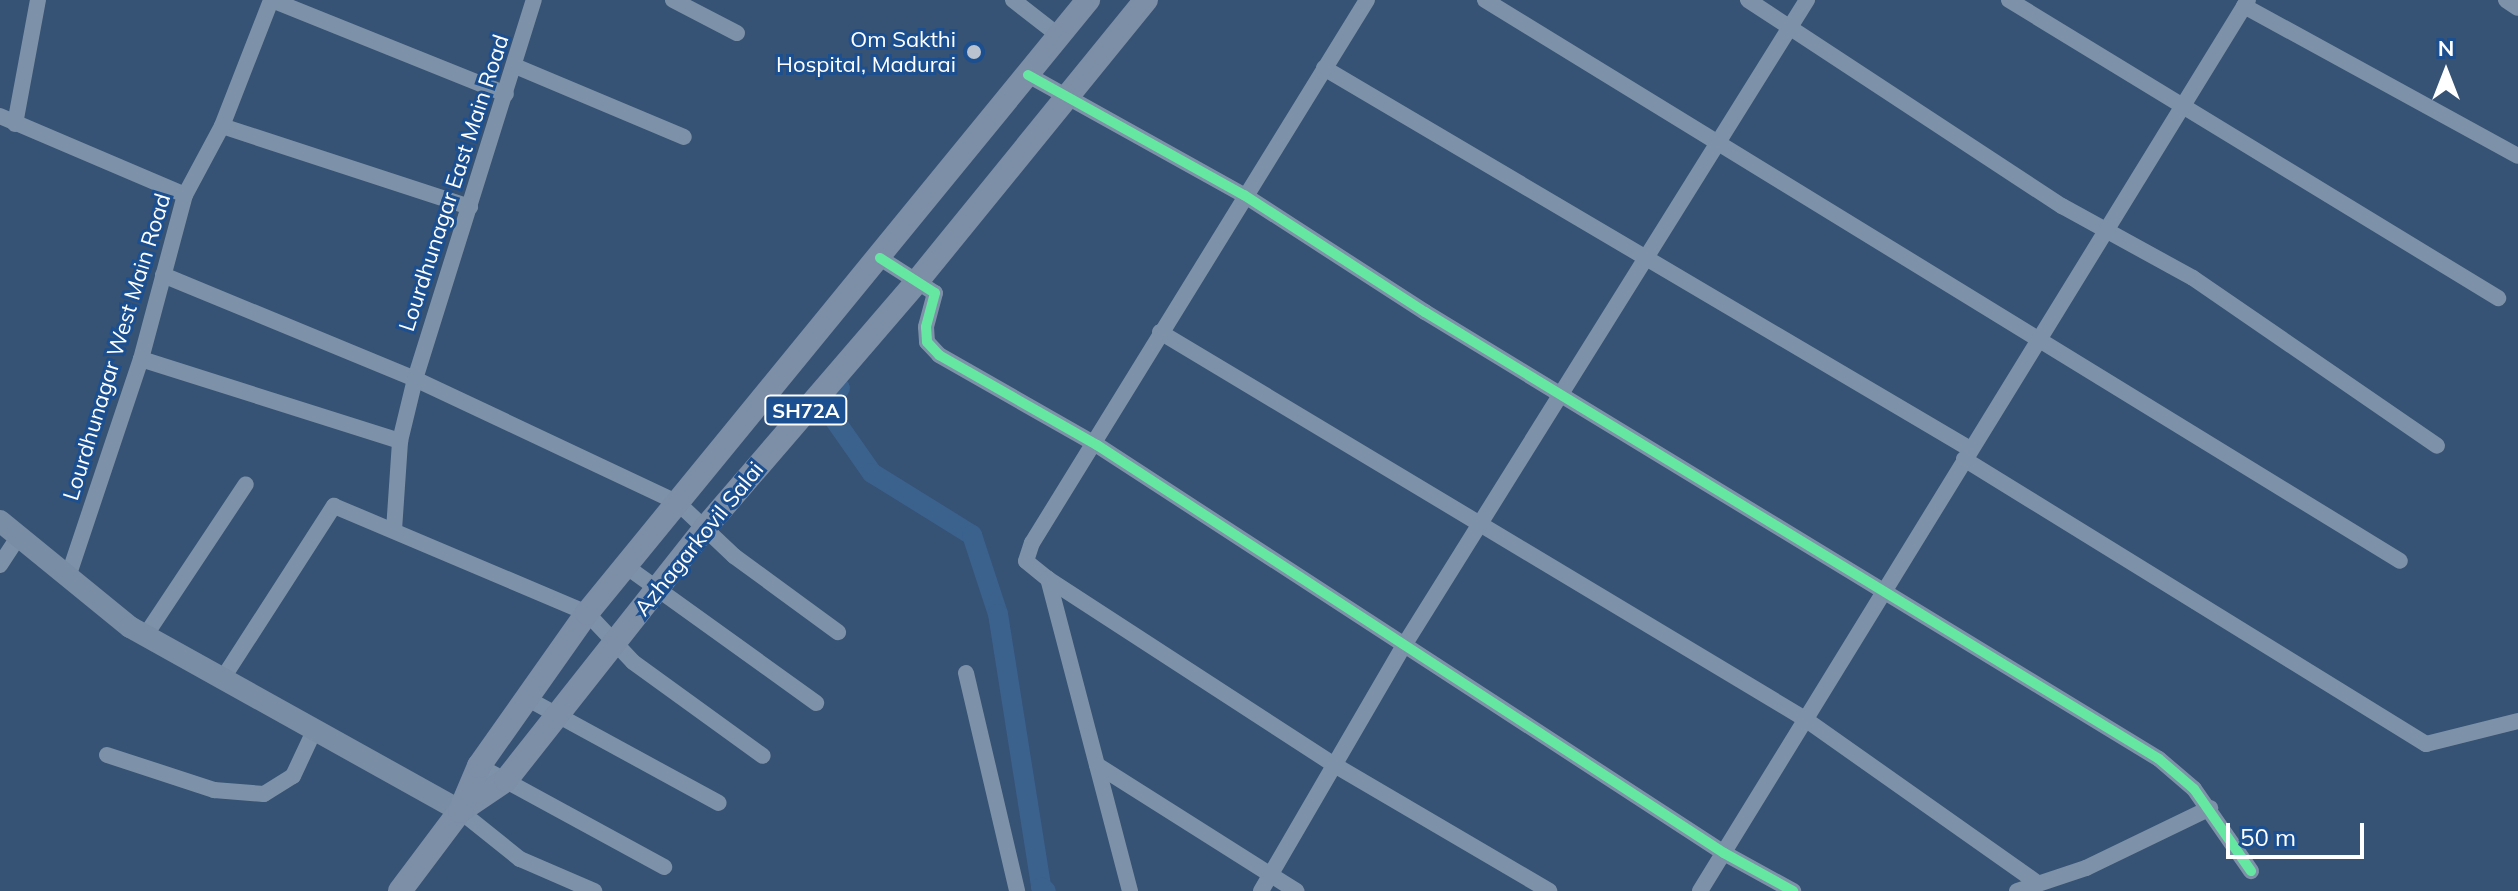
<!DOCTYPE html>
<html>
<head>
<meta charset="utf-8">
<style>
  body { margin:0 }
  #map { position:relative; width:2518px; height:891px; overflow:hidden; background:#365274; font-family:Mulish,sans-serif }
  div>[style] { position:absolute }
  .canal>* { height:20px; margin:-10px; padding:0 10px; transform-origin:10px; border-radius:10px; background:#3b618d }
  .street>* { height:16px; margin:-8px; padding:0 8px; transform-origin:8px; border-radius:8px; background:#7d92a8 }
  .secondary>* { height:22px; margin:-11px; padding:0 11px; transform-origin:11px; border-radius:11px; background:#798da4 }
  .primary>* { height:24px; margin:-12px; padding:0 12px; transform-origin:12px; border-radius:12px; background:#7d8ea7 }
  .cycleway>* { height:10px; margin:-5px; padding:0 5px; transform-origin:5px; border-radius:5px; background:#66e7a1 }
  .dots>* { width:22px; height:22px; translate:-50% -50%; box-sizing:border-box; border:4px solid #1b4f8f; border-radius:50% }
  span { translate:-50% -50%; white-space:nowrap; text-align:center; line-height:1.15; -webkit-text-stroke:6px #1b4f8f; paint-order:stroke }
  .shield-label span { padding:2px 6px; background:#1b4f8f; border:2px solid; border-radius:6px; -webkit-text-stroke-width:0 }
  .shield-label { font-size:20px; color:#fff; font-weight:700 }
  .poi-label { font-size:22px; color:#fff }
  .right { translate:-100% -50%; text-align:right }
  .street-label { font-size:22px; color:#fff }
  .north { position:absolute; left:2406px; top:32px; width:80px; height:80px; -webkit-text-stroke:6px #1b4f8f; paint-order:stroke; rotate:0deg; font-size:22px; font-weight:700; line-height:32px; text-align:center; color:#fff }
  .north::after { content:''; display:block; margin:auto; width:28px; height:36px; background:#fff; clip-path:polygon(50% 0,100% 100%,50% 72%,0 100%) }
  .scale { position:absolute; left:2226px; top:823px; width:138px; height:36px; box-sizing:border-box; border:4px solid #fff; border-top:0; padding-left:10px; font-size:24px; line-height:28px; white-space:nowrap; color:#fff; -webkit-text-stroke:6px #1b4f8f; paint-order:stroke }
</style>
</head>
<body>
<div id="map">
  <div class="canal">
    <i style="left:840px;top:388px;width:23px;rotate:130deg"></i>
    <i style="left:825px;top:406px;width:82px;rotate:55deg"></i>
    <i style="left:872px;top:473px;width:118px;rotate:31.8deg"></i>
    <i style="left:972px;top:535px;width:83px;rotate:71.8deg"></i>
    <i style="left:998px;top:614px;width:276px;rotate:81deg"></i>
    <i style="left:1041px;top:887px;width:6px;rotate:39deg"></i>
  </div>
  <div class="street">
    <i style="left:272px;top:0;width:252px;rotate:21.9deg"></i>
    <i style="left:673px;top:0;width:72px;rotate:27.3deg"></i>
    <i style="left:1013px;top:0;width:57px;rotate:37.9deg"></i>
    <i style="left:1485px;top:0;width:1073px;rotate:31.51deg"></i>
    <i style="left:1748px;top:0;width:376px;rotate:33.3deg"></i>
    <i style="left:2062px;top:206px;width:149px;rotate:28.8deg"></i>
    <i style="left:2193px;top:278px;width:296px;rotate:34.5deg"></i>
    <i style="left:2009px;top:0;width:573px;rotate:31.36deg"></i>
    <i style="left:2506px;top:0;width:14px;rotate:34deg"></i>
    <i style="left:2244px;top:6px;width:312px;rotate:28.7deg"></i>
    <i style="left:515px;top:66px;width:183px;rotate:22.8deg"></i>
    <i style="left:1324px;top:68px;width:750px;rotate:30.53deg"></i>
    <i style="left:1028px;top:75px;width:247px;rotate:29.1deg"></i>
    <i style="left:1244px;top:195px;width:216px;rotate:32.9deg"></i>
    <i style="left:1425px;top:312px;width:859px;rotate:31.34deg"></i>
    <i style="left:2159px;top:759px;width:46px;rotate:40.6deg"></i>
    <i style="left:2194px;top:789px;width:100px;rotate:55.2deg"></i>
    <i style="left:0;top:116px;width:201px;rotate:23.1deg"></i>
    <i style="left:15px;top:124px;width:126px;rotate:-79.5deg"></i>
    <i style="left:222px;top:126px;width:261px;rotate:18.1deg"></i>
    <i style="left:880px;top:258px;width:65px;rotate:32.5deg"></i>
    <i style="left:935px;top:293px;width:35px;rotate:105deg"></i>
    <i style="left:926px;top:327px;width:15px;rotate:86deg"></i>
    <i style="left:927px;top:342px;width:18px;rotate:47deg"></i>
    <i style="left:939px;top:355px;width:182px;rotate:29.7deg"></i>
    <i style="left:1097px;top:445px;width:748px;rotate:33.05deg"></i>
    <i style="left:1724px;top:853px;width:79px;rotate:28.8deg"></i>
    <i style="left:163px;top:275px;width:273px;rotate:22.4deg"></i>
    <i style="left:415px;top:379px;width:291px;rotate:25.2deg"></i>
    <i style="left:678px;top:503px;width:77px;rotate:43.4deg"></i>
    <i style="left:734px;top:556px;width:129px;rotate:36.2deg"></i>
    <i style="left:1160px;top:332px;width:752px;rotate:30.96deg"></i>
    <i style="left:1805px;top:719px;width:281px;rotate:35.2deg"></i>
    <i style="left:141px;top:359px;width:272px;rotate:17.6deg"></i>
    <i style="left:1964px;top:459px;width:543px;rotate:31.67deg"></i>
    <i style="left:2426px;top:744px;width:95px;rotate:-14deg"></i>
    <i style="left:394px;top:530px;width:89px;rotate:-86.1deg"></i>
    <i style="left:400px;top:441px;width:64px;rotate:-76.4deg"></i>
    <i style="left:415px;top:379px;width:397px;rotate:-72.6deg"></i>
    <i style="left:0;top:565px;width:33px;rotate:-57deg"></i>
    <i style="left:627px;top:567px;width:233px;rotate:35.7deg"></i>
    <i style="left:68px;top:577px;width:230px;rotate:-71.5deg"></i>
    <i style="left:141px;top:359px;width:170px;rotate:-75deg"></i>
    <i style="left:185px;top:195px;width:78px;rotate:-61.8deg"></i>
    <i style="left:222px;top:126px;width:135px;rotate:-68.7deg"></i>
    <i style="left:1048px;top:579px;width:28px;rotate:-141deg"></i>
    <i style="left:1026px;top:561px;width:19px;rotate:-72deg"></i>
    <i style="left:1032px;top:543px;width:638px;rotate:-58.33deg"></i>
    <i style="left:145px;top:636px;width:182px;rotate:-56.4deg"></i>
    <i style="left:966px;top:673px;width:224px;rotate:76.8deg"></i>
    <i style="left:223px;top:678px;width:205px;rotate:-57.2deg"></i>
    <i style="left:334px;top:506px;width:275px;rotate:22.9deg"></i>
    <i style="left:587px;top:613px;width:67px;rotate:46.8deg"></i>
    <i style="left:633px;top:662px;width:160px;rotate:35.9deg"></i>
    <i style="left:528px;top:699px;width:217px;rotate:28.6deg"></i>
    <i style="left:107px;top:755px;width:113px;rotate:18.1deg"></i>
    <i style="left:214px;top:790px;width:50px;rotate:4.6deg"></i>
    <i style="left:264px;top:794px;width:34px;rotate:-32deg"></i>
    <i style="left:293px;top:776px;width:52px;rotate:-64.9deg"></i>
    <i style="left:1097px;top:765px;width:236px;rotate:32.3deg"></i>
    <i style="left:479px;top:766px;width:211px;rotate:28.6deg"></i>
    <i style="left:460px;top:811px;width:77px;rotate:38.7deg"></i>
    <i style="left:520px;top:859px;width:81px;rotate:23.4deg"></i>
    <i style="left:1130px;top:891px;width:323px;rotate:-104.7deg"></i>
    <i style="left:1048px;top:579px;width:346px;rotate:33deg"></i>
    <i style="left:1338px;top:767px;width:245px;rotate:30.4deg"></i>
    <i style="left:1261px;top:891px;width:282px;rotate:-59.8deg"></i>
    <i style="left:1403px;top:647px;width:763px;rotate:-58.02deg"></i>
    <i style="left:1700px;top:891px;width:1046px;rotate:-58.41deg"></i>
    <i style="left:2017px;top:891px;width:73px;rotate:-18.4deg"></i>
    <i style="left:2086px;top:868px;width:138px;rotate:-25.8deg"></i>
  </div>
  <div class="secondary">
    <i style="left:0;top:521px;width:168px;rotate:39.2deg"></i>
    <i style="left:130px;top:627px;width:378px;rotate:29.1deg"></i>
  </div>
  <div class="primary">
    <i style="left:460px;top:811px;width:55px;rotate:-34deg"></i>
    <i style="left:506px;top:780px;width:321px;rotate:-51.7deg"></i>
    <i style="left:705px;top:528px;width:328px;rotate:-49.3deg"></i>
    <i style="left:919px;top:279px;width:360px;rotate:-50.9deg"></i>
    <i style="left:400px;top:891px;width:100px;rotate:-53.1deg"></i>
    <i style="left:460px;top:811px;width:49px;rotate:-67.1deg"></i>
    <i style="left:479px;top:766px;width:187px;rotate:-54.8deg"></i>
    <i style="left:587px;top:613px;width:792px;rotate:-50.74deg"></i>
  </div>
  <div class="cycleway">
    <i style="left:1028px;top:75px;width:247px;rotate:29.1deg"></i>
    <i style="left:1244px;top:195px;width:216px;rotate:32.9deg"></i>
    <i style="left:1425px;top:312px;width:859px;rotate:31.34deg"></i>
    <i style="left:2159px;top:759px;width:46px;rotate:40.6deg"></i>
    <i style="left:2194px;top:789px;width:100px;rotate:55.2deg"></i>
    <i style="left:880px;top:258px;width:65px;rotate:32.5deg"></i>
    <i style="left:935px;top:293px;width:35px;rotate:105deg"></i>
    <i style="left:926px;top:327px;width:15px;rotate:86deg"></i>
    <i style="left:927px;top:342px;width:18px;rotate:47deg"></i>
    <i style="left:939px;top:355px;width:182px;rotate:29.7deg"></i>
    <i style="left:1097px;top:445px;width:748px;rotate:33.05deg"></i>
    <i style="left:1724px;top:853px;width:79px;rotate:28.8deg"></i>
  </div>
  <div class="dots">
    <i style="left:974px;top:52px;background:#b9c2ce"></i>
  </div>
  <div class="shield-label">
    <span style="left:806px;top:410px">SH72A</span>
  </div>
  <div class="poi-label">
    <span class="right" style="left:956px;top:52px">Om Sakthi<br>Hospital, Madurai</span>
  </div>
  <div class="street-label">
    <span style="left:454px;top:183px;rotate:-72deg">Lourdhunagar East Main Road</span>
    <span style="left:117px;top:347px;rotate:-73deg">Lourdhunagar West Main Road</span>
    <span style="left:699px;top:539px;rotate:-51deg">Azhagarkovil Salai</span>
  </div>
  <div class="north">N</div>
  <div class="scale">50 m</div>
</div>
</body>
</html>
